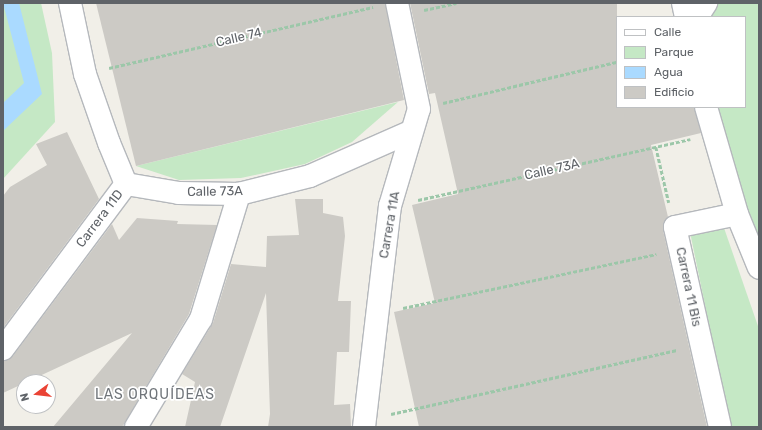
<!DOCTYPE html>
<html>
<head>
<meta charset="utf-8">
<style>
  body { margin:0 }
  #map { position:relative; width:762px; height:430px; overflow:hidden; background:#f1efe8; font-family:Rubik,sans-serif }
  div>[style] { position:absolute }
  .green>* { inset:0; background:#c5e8c5 }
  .water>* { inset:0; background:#aadaff }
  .building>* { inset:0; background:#cccac5 }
  .path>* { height:2.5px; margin-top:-1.25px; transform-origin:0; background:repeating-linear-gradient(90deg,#9cc7a9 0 4px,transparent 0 6px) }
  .roads { filter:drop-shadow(1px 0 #b5b8bc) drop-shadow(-1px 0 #b5b8bc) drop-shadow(0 1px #b5b8bc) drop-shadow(0 -1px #b5b8bc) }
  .minor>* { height:22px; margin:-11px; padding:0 11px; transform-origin:11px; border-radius:11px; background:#fff }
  span { translate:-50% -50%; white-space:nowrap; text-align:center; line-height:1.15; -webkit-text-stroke:3.5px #fff; paint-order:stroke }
  .street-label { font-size:13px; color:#5f6368 }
  .neighbourhood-label { font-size:14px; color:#70757a; letter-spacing:1px }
  .frame { position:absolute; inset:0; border:4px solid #5f6368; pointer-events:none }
  .legend { position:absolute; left:616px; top:16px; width:130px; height:92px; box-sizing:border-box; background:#fff; border:1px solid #bfc1c3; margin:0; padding:5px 7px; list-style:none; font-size:12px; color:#5f6368 }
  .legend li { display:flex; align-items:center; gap:8px; height:20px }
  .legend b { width:20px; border:1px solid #bfc1c3 }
  .north { position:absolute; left:16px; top:374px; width:40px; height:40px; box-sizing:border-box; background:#fff; border:1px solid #bfc1c3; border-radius:50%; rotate:255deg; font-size:11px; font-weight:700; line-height:16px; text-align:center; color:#5f6368 }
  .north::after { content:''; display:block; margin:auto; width:14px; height:18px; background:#ea4335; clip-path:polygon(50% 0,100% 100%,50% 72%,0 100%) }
</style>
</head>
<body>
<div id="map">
  <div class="green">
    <i style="clip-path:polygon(3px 3px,41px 3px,52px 53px,55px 122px,3px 179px)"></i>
    <i style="clip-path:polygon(711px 3px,759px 3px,759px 244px,747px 212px,716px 107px,745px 107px,745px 17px,702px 17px)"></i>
    <i style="clip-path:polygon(398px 102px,352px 142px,305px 164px,241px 178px,179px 180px,136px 166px)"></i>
    <i style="clip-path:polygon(723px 225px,759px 329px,759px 427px,730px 427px,690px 232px)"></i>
  </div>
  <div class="water">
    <i style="clip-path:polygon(3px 3px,19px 3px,42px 94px,3px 131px,3px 103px,24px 83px)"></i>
  </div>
  <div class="building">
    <i style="clip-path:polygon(96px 3px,385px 3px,404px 100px,136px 166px)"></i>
    <i style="clip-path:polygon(410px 3px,617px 3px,617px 107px,694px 107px,701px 133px,651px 145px,668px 217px,663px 223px,663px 230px,707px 427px,419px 427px,394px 312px,435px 303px,412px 205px,458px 194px,435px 93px,429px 94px)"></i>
    <i style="clip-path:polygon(67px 132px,99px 199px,3px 328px,3px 196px,10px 187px,47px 165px,36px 144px)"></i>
    <i style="clip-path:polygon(295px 199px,323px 199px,323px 213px,343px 217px,345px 236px,338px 301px,351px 301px,349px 352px,337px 352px,334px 405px,350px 404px,351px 427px,268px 427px,270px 414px,266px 293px,220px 427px,185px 427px,195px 382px,182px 374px,213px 323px,231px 264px,266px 267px,267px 236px,299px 235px)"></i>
    <i style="clip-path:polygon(137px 218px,178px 221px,177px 224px,217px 225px,189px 314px,122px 427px,53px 427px,132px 333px,3px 393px,3px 361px,13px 356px,112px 224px,119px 240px)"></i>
  </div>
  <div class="path">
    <i style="left:424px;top:10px;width:33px;rotate:-12deg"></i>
    <i style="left:109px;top:68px;width:271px;rotate:-13deg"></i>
    <i style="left:443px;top:103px;width:179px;rotate:-13.3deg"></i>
    <i style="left:656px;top:147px;width:57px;rotate:76.9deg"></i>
    <i style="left:418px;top:200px;width:279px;rotate:-12.6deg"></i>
    <i style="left:403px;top:308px;width:259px;rotate:-12deg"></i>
    <i style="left:391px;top:414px;width:293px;rotate:-12.6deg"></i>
  </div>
  <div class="roads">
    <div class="minor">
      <i style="left:683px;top:3px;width:14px;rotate:78deg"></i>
      <i style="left:697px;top:17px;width:17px;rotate:-57deg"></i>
      <i style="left:706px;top:107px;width:111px;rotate:73.8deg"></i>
      <i style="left:737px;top:214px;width:58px;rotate:67.8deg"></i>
      <i style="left:126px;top:184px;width:54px;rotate:9.6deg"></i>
      <i style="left:179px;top:193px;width:60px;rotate:1deg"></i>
      <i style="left:239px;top:194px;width:73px;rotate:-14.2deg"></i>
      <i style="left:310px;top:176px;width:111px;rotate:-23.8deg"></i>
      <i style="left:3px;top:349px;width:206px;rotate:-53.3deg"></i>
      <i style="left:126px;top:184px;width:44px;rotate:-112.5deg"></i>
      <i style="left:109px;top:143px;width:73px;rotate:-109.2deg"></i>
      <i style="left:85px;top:74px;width:73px;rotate:-101.9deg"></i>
      <i style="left:136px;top:427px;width:126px;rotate:-59deg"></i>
      <i style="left:201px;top:319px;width:131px;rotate:-73.1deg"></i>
      <i style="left:364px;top:427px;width:223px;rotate:-83.3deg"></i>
      <i style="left:390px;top:206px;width:101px;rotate:-73.4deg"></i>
      <i style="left:419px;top:109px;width:108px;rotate:-101.7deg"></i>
      <i style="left:720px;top:427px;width:205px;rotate:-102.7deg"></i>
      <i style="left:675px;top:227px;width:63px;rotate:-11.8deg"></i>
    </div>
  </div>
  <div class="street-label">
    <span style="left:239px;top:38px;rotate:-13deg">Calle 74</span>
    <span style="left:552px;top:170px;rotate:-13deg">Calle 73A</span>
    <span style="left:215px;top:192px;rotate:-1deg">Calle 73A</span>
    <span style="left:100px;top:219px;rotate:-53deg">Carrera 11D</span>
    <span style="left:390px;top:225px;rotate:-80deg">Carrera 11A</span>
    <span style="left:688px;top:287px;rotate:78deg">Carrera 11 Bis</span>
  </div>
  <div class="neighbourhood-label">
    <span style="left:155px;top:395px">LAS ORQUÍDEAS</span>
  </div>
  <div class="frame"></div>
  <ul class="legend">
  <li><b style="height:5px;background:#fff"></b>Calle</li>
  <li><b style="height:11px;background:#c5e8c5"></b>Parque</li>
  <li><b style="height:11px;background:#aadaff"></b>Agua</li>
  <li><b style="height:11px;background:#cccac5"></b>Edificio</li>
  </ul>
  <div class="north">N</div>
</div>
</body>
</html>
